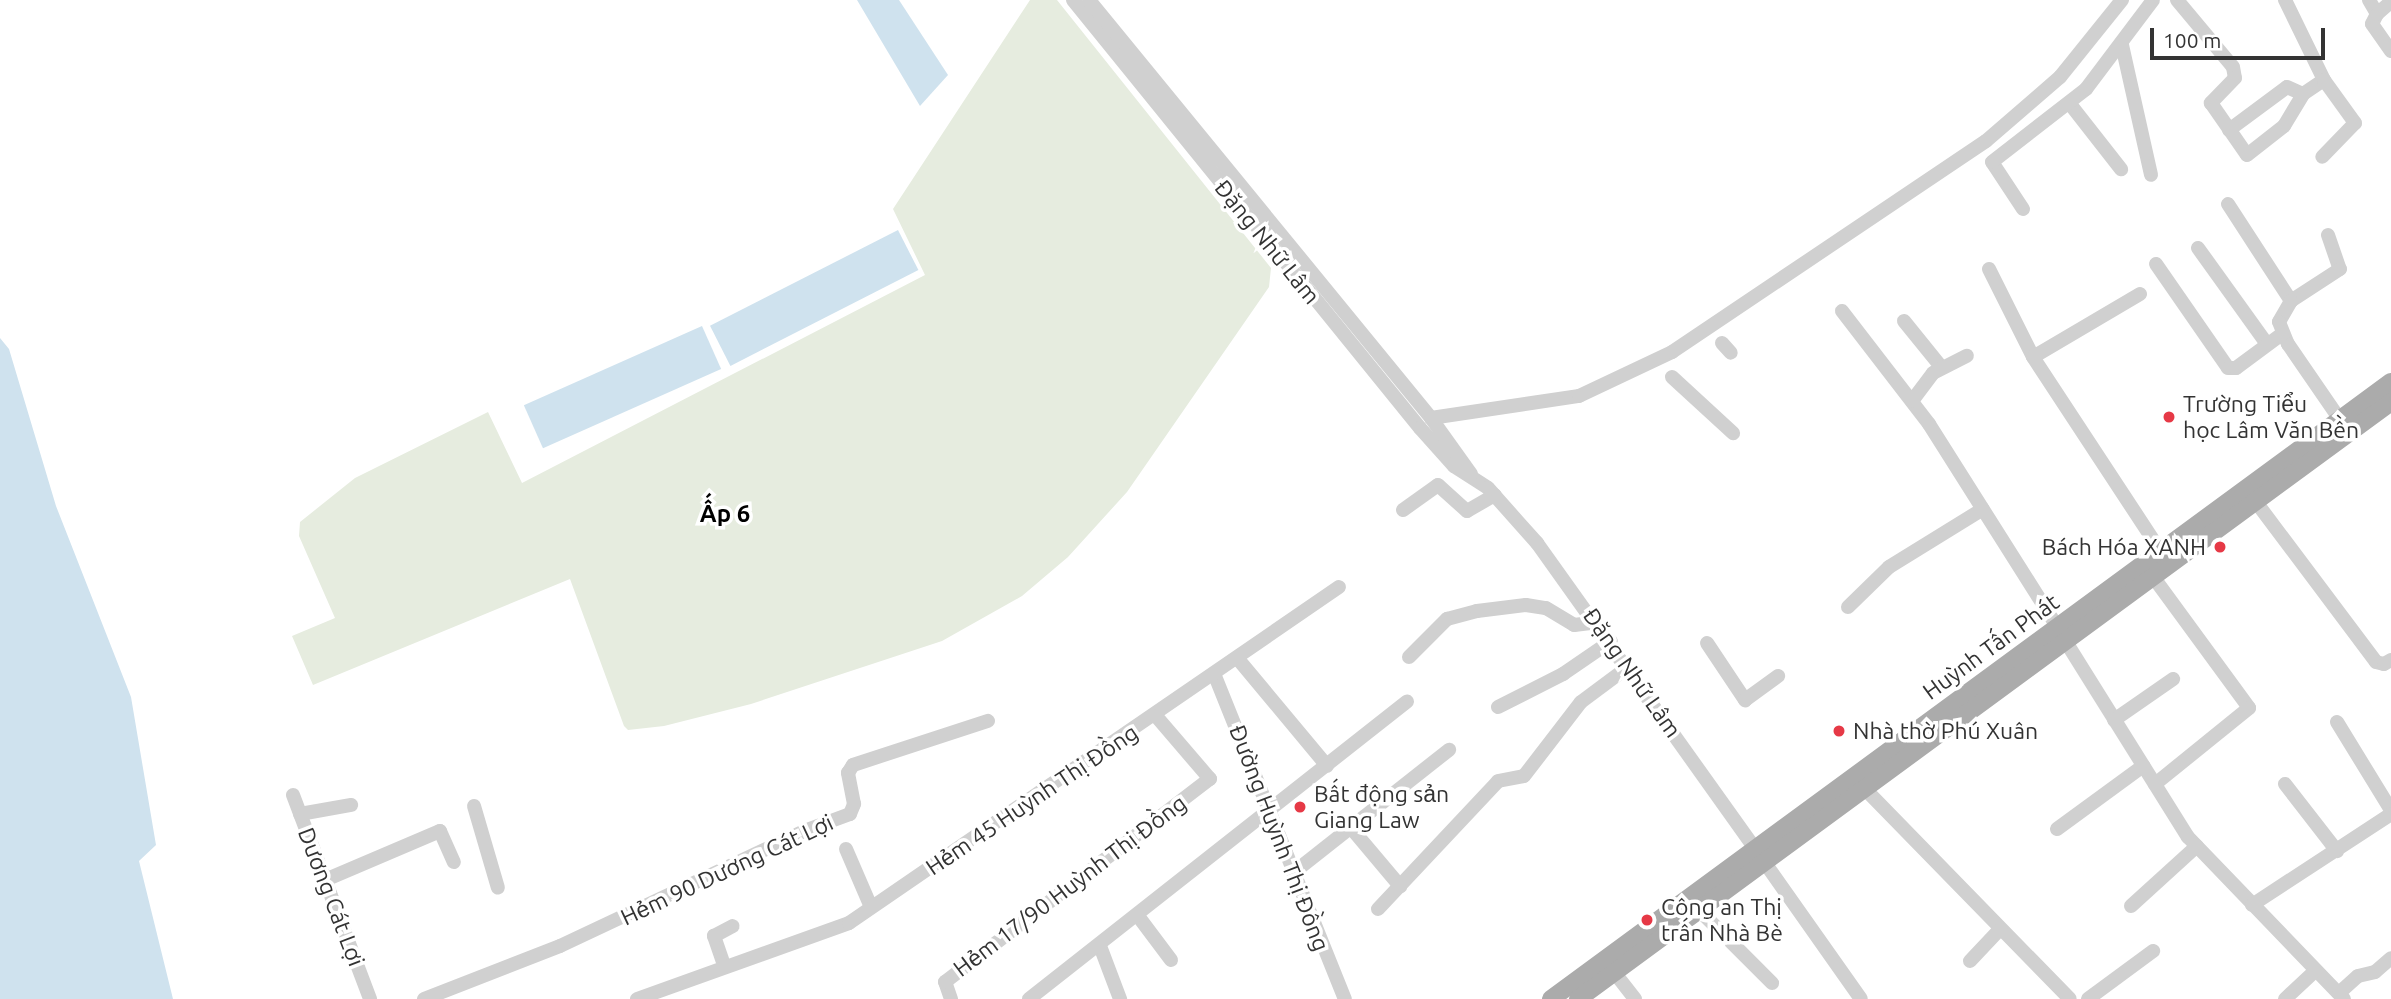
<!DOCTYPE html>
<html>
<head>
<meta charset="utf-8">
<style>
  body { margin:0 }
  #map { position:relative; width:2391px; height:999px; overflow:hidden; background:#fff; font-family:Ubuntu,sans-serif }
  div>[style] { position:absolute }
  .green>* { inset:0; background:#e6ecdf }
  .water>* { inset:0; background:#cfe2ee; transform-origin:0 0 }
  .minor>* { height:14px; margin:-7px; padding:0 7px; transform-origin:7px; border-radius:7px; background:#d0d0d0 }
  .major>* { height:18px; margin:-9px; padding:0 9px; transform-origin:9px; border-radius:9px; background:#ababab }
  .dots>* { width:19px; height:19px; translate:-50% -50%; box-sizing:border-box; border:4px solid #fff; border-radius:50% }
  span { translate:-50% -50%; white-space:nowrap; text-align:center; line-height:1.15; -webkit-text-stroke:7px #fff; paint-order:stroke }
  .street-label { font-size:23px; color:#333 }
  .poi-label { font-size:23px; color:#333 }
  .left { translate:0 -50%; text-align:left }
  .right { translate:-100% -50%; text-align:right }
  .neighbourhood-label { font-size:24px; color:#000; font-weight:700 }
  .scale { position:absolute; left:2150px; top:28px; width:175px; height:32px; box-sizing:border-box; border:4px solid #333; border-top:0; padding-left:9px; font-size:21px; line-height:24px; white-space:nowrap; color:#333; -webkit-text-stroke:5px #fff; paint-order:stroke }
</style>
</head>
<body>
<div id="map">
  <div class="green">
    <i style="clip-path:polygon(1030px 0,1057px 0,1271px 268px,1269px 287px,1127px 492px,1068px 557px,1022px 596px,942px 641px,751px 704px,664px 726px,628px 730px,624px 726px,570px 579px,313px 685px,292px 636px,335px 618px,299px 536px,300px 522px,355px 478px,488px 412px,522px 483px,925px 275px,893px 209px)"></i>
  </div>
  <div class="water">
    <i style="clip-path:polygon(857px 0,899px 0,948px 75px,920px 106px)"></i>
    <i style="left:898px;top:230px;width:45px;height:211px;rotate:63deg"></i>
    <i style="left:702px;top:326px;width:47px;height:195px;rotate:66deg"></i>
    <i style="clip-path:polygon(0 338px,9px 349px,56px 506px,131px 697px,156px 845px,139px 861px,173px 999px,0 999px)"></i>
  </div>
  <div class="minor">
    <i style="left:1073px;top:0;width:551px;rotate:50.97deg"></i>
    <i style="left:1420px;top:428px;width:51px;rotate:48.2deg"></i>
    <i style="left:1454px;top:466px;width:40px;rotate:32.9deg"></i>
    <i style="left:1488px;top:488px;width:74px;rotate:48.3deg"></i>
    <i style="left:1537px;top:543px;width:376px;rotate:54.5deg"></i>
    <i style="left:1089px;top:0;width:540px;rotate:50.71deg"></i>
    <i style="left:1431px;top:418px;width:69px;rotate:54.5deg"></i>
    <i style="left:2177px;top:0;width:87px;rotate:50.1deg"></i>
    <i style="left:2233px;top:67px;width:11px;rotate:80deg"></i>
    <i style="left:2235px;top:78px;width:35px;rotate:134deg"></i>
    <i style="left:2211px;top:103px;width:63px;rotate:55.3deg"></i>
    <i style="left:2247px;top:155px;width:47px;rotate:-38.1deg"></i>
    <i style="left:2284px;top:126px;width:37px;rotate:-59deg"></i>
    <i style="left:2303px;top:94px;width:25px;rotate:-34deg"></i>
    <i style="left:2285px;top:0;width:89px;rotate:64deg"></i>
    <i style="left:2324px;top:80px;width:53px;rotate:54.2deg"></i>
    <i style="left:2355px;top:123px;width:47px;rotate:134.1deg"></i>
    <i style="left:2369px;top:0;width:16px;rotate:60deg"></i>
    <i style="left:2377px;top:14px;width:11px;rotate:117deg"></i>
    <i style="left:2372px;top:24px;width:33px;rotate:55deg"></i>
    <i style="left:2377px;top:14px;width:18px;rotate:-41deg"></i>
    <i style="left:2122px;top:45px;width:133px;rotate:77.4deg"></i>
    <i style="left:2070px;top:104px;width:83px;rotate:51.9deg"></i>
    <i style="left:2229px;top:130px;width:72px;rotate:-36.6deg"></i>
    <i style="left:2287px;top:87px;width:17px;rotate:24deg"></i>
    <i style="left:2228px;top:204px;width:116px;rotate:57deg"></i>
    <i style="left:2023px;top:209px;width:56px;rotate:-123.4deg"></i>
    <i style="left:1992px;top:162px;width:119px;rotate:-37.8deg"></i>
    <i style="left:2086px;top:89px;width:111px;rotate:-53deg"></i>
    <i style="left:2328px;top:235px;width:36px;rotate:71deg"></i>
    <i style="left:2340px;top:269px;width:59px;rotate:146.9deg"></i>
    <i style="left:2291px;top:301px;width:24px;rotate:120deg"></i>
    <i style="left:2279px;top:322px;width:24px;rotate:68deg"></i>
    <i style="left:2288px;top:344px;width:93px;rotate:55.5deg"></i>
    <i style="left:2198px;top:248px;width:118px;rotate:54.3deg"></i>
    <i style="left:2156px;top:264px;width:126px;rotate:55.3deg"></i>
    <i style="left:2228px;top:368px;width:8px"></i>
    <i style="left:2236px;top:368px;width:57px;rotate:-36.5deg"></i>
    <i style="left:1989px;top:269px;width:98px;rotate:63.4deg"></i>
    <i style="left:2140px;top:294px;width:124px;rotate:149.5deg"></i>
    <i style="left:2033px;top:357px;width:233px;rotate:56.7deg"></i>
    <i style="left:1842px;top:311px;width:143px;rotate:52.4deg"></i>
    <i style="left:1929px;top:424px;width:241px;rotate:57.7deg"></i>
    <i style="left:1904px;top:321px;width:60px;rotate:51deg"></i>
    <i style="left:1722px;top:343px;width:13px;rotate:48deg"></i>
    <i style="left:1672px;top:377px;width:83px;rotate:42.6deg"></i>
    <i style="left:1912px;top:401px;width:35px;rotate:-53deg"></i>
    <i style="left:1933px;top:373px;width:38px;rotate:-27deg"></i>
    <i style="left:1431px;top:418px;width:150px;rotate:-8.5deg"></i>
    <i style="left:1579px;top:396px;width:103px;rotate:-25.3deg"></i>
    <i style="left:1672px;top:352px;width:378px;rotate:-33.9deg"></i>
    <i style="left:1986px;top:141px;width:98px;rotate:-40.9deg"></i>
    <i style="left:2060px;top:77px;width:99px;rotate:-51.2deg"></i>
    <i style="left:2256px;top:502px;width:200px;rotate:53.1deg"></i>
    <i style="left:2376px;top:662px;width:8px;rotate:14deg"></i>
    <i style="left:2384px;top:664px;width:8px;rotate:-30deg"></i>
    <i style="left:1403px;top:510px;width:43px;rotate:-35.5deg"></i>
    <i style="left:1438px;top:485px;width:39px;rotate:42deg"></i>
    <i style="left:1467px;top:511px;width:32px;rotate:-30deg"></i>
    <i style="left:2154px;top:578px;width:161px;rotate:53.8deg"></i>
    <i style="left:2249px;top:708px;width:121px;rotate:141deg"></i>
    <i style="left:1848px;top:607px;width:57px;rotate:-44.3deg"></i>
    <i style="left:1889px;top:567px;width:110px;rotate:-31.7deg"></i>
    <i style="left:2066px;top:642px;width:230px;rotate:58deg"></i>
    <i style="left:2188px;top:837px;width:225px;rotate:46.1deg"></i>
    <i style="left:1707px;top:643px;width:69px;rotate:56.3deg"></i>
    <i style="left:1745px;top:700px;width:41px;rotate:-36deg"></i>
    <i style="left:1409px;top:657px;width:54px;rotate:-45deg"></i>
    <i style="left:1447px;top:619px;width:31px;rotate:-15deg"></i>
    <i style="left:1477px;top:611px;width:49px;rotate:-7deg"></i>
    <i style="left:1526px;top:605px;width:20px;rotate:9deg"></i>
    <i style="left:1546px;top:608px;width:33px;rotate:31deg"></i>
    <i style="left:1574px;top:625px;width:23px;rotate:-7deg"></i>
    <i style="left:1238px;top:659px;width:139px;rotate:50.2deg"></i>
    <i style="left:1215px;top:676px;width:348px;rotate:68.1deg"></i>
    <i style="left:1498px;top:707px;width:73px;rotate:-26.9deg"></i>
    <i style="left:1563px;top:674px;width:58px;rotate:-34.5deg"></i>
    <i style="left:2114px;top:720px;width:72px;rotate:-34.8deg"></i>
    <i style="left:2337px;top:722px;width:103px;rotate:58.5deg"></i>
    <i style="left:2285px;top:784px;width:85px;rotate:52.2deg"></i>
    <i style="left:1865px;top:789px;width:293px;rotate:45.7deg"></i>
    <i style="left:293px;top:795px;width:218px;rotate:69.3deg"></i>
    <i style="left:474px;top:806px;width:85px;rotate:73.7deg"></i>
    <i style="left:300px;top:814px;width:52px;rotate:-10deg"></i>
    <i style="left:1352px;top:829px;width:75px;rotate:49.9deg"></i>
    <i style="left:2057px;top:829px;width:107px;rotate:-36.2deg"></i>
    <i style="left:846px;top:849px;width:63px;rotate:66.7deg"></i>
    <i style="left:1765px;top:863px;width:166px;rotate:54.8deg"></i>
    <i style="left:1293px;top:873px;width:199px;rotate:-38.3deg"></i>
    <i style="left:325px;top:880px;width:125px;rotate:-23.1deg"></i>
    <i style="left:440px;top:831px;width:34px;rotate:66deg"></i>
    <i style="left:2252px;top:905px;width:166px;rotate:-33.2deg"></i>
    <i style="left:2131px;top:906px;width:89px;rotate:-42.3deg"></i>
    <i style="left:1378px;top:909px;width:175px;rotate:-46.8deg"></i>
    <i style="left:1498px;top:781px;width:26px;rotate:-11deg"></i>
    <i style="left:1524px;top:776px;width:93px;rotate:-52.4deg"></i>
    <i style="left:1581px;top:702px;width:59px;rotate:-36.7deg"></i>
    <i style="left:1700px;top:911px;width:102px;rotate:45deg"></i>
    <i style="left:1138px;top:916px;width:55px;rotate:53.1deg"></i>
    <i style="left:1100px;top:946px;width:57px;rotate:69.3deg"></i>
    <i style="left:1970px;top:961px;width:44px;rotate:-46.8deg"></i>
    <i style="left:724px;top:965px;width:31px;rotate:-109deg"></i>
    <i style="left:714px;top:936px;width:21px;rotate:-28deg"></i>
    <i style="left:1614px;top:972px;width:34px;rotate:52deg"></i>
    <i style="left:2339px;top:993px;width:25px;rotate:-42deg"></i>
    <i style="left:2358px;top:976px;width:17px;rotate:-13deg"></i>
    <i style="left:2375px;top:972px;width:21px;rotate:-41deg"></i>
    <i style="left:424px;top:999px;width:146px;rotate:-21.3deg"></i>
    <i style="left:560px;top:946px;width:270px;rotate:-25.2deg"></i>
    <i style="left:804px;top:831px;width:49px;rotate:-20.3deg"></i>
    <i style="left:850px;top:814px;width:11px;rotate:-68deg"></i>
    <i style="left:854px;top:804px;width:32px;rotate:-101deg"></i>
    <i style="left:848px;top:773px;width:9px;rotate:-58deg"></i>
    <i style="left:853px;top:765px;width:142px;rotate:-18.1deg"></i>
    <i style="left:637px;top:999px;width:225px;rotate:-19.7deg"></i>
    <i style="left:849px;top:923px;width:594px;rotate:-34.44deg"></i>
    <i style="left:951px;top:999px;width:18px;rotate:-109deg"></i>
    <i style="left:945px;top:982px;width:334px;rotate:-37.5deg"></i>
    <i style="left:1210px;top:779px;width:83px;rotate:-130.6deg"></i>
    <i style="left:1029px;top:999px;width:481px;rotate:-38.2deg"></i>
    <i style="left:2088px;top:999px;width:81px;rotate:-36.4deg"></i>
    <i style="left:2285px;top:999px;width:42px;rotate:-43.1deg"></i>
  </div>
  <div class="major">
    <i style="left:1551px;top:999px;width:1042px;rotate:-36.3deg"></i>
    <i style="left:1578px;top:999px;width:1009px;rotate:-36.29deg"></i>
  </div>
  <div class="dots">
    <i style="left:2169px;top:417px;background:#e63946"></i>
    <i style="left:2220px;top:547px;background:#e63946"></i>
    <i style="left:1839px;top:731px;background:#e63946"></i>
    <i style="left:1300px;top:807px;background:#e63946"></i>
    <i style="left:1647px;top:920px;background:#e63946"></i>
  </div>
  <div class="street-label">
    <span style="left:1267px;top:242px;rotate:51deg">Đặng Nhữ Lâm</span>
    <span style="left:1991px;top:647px;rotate:-36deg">Huỳnh Tấn Phát</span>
    <span style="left:1632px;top:673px;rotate:55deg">Đặng Nhữ Lâm</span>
    <span style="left:1032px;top:800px;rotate:-34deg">Hẻm 45 Huỳnh Thị Đồng</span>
    <span style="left:1279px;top:838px;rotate:69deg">Đường Huỳnh Thị Đồng</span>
    <span style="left:727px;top:870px;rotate:-25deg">Hẻm 90 Dương Cát Lợi</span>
    <span style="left:1070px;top:886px;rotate:-37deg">Hẻm 17/90 Huỳnh Thị Đồng</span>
    <span style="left:331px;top:897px;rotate:69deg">Dương Cát Lợi</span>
  </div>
  <div class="poi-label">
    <span class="left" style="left:2183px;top:417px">Trường Tiểu<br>học Lâm Văn Bền</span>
    <span class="right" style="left:2206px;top:547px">Bách Hóa XANH</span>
    <span class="left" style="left:1853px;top:731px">Nhà thờ Phú Xuân</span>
    <span class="left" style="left:1314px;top:807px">Bất động sản<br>Giang Law</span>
    <span class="left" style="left:1661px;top:920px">Công an Thị<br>trấn Nhà Bè</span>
  </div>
  <div class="neighbourhood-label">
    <span style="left:725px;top:514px">Ấp 6</span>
  </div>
  <div class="scale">100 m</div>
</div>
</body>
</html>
